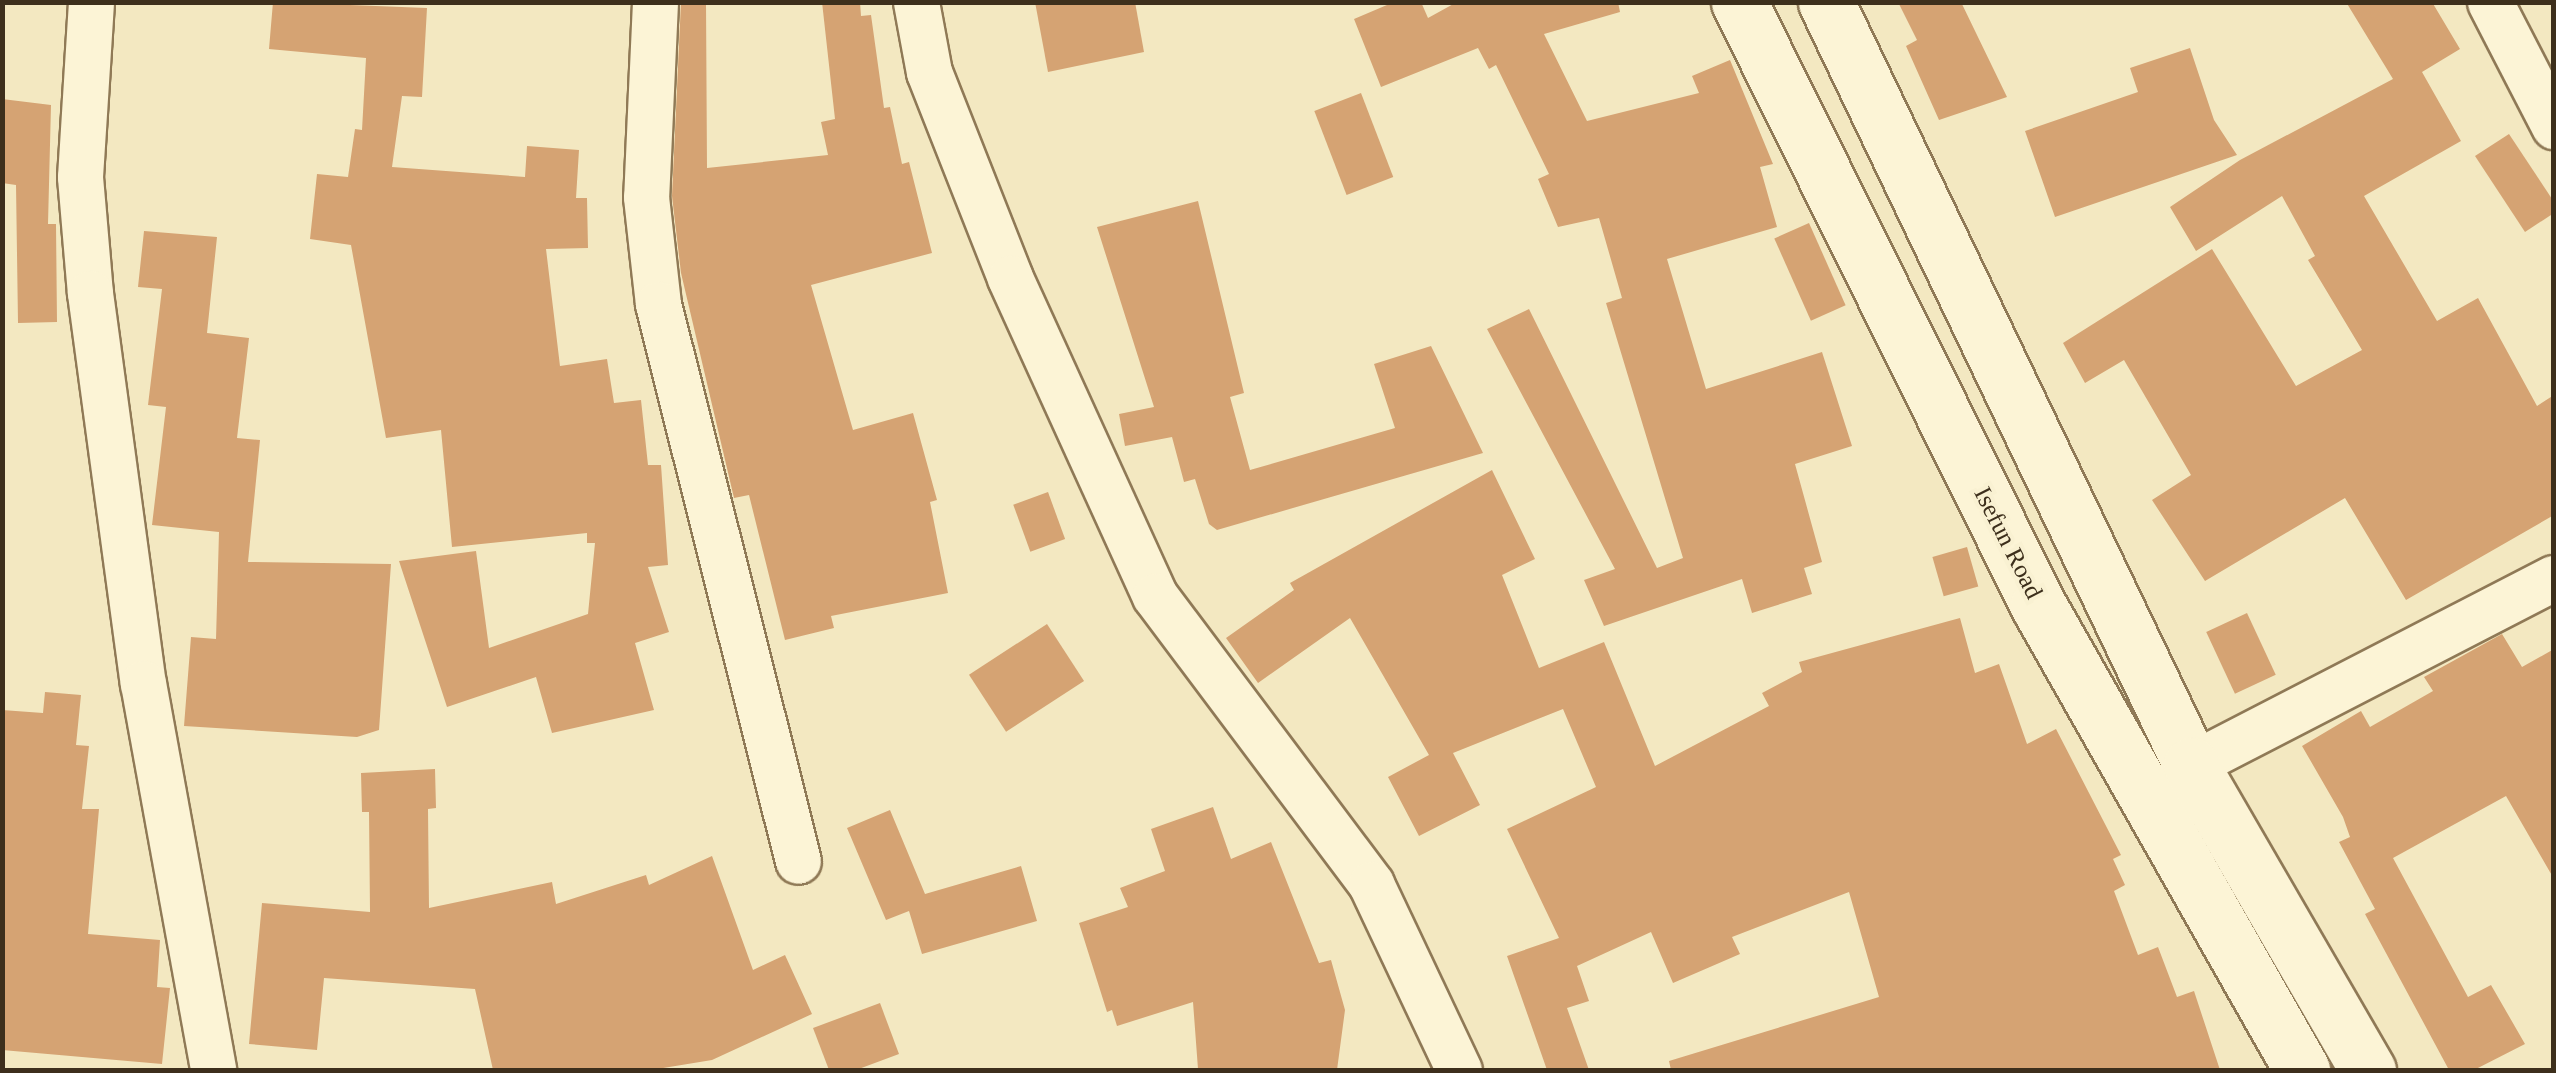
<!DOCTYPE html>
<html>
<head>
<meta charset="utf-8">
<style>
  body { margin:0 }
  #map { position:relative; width:2556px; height:1073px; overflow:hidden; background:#f3e8c1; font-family:Georgia,serif }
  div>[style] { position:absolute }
  .building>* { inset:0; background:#d5a373; transform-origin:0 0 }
  .roads { filter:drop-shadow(2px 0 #8f7956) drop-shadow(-2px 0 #8f7956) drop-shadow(0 2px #8f7956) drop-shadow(0 -2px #8f7956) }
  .street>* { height:45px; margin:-22.5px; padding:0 22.5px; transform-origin:22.5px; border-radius:22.5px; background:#fcf4d6 }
  .secondary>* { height:55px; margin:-27.5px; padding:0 27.5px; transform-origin:27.5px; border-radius:27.5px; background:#fcf4d6 }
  span { translate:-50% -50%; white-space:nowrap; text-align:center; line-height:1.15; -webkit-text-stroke:8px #f9f1d2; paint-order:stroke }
  .street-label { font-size:25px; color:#3d2f1c }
  .frame { position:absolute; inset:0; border:5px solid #3d2f1c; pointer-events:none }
</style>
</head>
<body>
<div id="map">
  <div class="building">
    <i style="clip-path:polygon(273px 2px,427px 8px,422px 97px,402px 96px,392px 167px,525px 177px,527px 146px,579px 150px,576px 198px,587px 198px,588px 248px,546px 249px,560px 366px,607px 359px,614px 403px,641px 400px,648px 465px,661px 465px,668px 565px,648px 567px,669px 632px,635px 643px,654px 710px,552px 733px,536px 677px,447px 707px,399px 561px,476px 551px,489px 648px,588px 614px,595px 543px,587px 543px,587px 533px,452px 547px,441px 430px,386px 438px,351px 245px,310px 239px,317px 174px,348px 177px,355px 129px,362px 130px,366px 58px,269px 49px)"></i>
    <i style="clip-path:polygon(681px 2px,706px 2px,707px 168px,828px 155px,821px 122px,835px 119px,822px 2px,860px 2px,861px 16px,871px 15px,884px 108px,890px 107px,902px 164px,909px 162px,932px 253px,811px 285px,853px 430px,913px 413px,937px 500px,930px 502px,948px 593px,831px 616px,834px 628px,785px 640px,749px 495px,734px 498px,681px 273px,672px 196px)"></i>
    <i style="clip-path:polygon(1035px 2px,1135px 2px,1144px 52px,1048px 72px)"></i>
    <i style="clip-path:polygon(1394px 2px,1421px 2px,1428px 18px,1457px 2px,1618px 2px,1620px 12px,1544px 34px,1587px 121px,1699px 93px,1692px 76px,1730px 60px,1773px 164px,1760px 167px,1777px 227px,1667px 259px,1706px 389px,1822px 352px,1852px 446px,1795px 464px,1822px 562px,1804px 568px,1812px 594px,1752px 613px,1742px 579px,1604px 626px,1584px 580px,1615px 569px,1487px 329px,1529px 309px,1657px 568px,1683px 558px,1606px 303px,1622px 298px,1599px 218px,1558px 227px,1538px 179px,1549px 174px,1496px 65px,1489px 69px,1478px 48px,1381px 87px,1354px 19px)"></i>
    <i style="clip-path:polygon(1898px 2px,1961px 2px,2007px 97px,1939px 120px,1906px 46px,1917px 40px)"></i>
    <i style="clip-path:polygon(2346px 2px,2432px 2px,2460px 49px,2422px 72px,2461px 141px,2364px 196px,2437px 321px,2478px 298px,2537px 406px,2554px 395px,2554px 515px,2406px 600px,2345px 498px,2205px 581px,2152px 500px,2191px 475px,2124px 360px,2085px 383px,2063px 343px,2212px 249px,2296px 386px,2362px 350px,2308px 260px,2315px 256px,2282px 196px,2196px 251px,2170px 207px,2240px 160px,2393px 79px)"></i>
    <i style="clip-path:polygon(2190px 48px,2214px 120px,2237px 155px,2055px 217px,2025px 131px,2138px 92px,2130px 68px)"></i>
    <i style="left:1361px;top:93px;width:90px;height:50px;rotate:69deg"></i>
    <i style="clip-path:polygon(2px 99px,51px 105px,48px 224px,56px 224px,57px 322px,18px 323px,16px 185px,2px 183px)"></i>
    <i style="clip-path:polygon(2509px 134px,2554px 202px,2554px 213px,2525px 232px,2475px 156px)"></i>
    <i style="clip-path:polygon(1198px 201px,1244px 393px,1230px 397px,1250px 470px,1395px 428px,1374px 364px,1431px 346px,1483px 453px,1217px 530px,1209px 524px,1195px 479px,1184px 482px,1172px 437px,1125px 446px,1119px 414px,1154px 407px,1097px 227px)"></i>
    <i style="left:1809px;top:223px;width:90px;height:38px;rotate:66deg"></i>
    <i style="clip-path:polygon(144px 231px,217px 237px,207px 333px,249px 338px,237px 438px,260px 440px,248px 562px,391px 564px,379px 730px,357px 737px,184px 726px,191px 637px,216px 639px,219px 532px,152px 525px,166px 407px,148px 405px,162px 289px,138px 287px)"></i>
    <i style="clip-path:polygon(1492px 470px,1535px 559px,1502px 575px,1539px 668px,1604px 642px,1655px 766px,1769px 706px,1762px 693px,1802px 672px,1799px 662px,1960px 618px,1975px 673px,1999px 664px,2027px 744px,2056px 729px,2121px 855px,2113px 859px,2125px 885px,2114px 891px,2138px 955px,2158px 947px,2177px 997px,2194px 991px,2220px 1070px,1671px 1070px,1669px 1061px,1879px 997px,1849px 892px,1732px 937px,1740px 954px,1673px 983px,1651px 932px,1577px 966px,1589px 1001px,1567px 1008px,1589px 1070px,1547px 1070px,1507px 956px,1559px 938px,1507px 829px,1596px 787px,1563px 709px,1453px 753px,1480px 805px,1419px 836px,1388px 777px,1429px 755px,1350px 618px,1258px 683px,1226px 638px,1294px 590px,1290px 583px)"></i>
    <i style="left:1048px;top:492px;width:50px;height:37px;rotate:70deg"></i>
    <i style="left:1967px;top:547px;width:41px;height:36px;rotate:74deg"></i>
    <i style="left:2247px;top:613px;width:68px;height:45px;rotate:65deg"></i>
    <i style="left:1047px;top:624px;width:68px;height:93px;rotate:57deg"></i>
    <i style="clip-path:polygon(2502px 634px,2522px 667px,2554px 649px,2554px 879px,2506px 796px,2393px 858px,2468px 997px,2491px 985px,2525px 1044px,2474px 1070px,2449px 1070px,2365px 914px,2375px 909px,2339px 842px,2350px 837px,2343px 817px,2302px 746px,2361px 711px,2370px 727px,2433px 691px,2424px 677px)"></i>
    <i style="clip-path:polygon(45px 692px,81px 695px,76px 745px,89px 746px,82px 809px,99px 809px,88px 934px,160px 940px,157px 987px,170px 988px,162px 1064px,2px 1050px,2px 710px,43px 713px)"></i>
    <i style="clip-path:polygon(435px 769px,436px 808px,428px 809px,429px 908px,552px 882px,556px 904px,646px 875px,649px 885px,712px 856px,753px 970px,785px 955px,812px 1014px,712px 1060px,651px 1070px,493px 1070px,475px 989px,324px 978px,317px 1050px,249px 1044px,262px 903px,370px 912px,369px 812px,362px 812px,361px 773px)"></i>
    <i style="clip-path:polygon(1213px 807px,1231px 859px,1271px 842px,1319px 963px,1331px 960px,1345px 1010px,1337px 1070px,1198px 1069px,1193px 1002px,1117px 1026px,1112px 1010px,1107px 1012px,1079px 923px,1128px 907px,1120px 888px,1165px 871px,1151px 829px)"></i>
    <i style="clip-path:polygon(890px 810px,925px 894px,1021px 866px,1037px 921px,922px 954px,909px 911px,886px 920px,847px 828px)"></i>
    <i style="clip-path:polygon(880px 1003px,899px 1054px,856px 1070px,829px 1070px,813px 1028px)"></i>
  </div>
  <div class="roads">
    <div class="street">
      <i style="left:91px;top:2px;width:175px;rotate:93.6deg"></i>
      <i style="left:80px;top:177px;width:116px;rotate:85.1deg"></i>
      <i style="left:90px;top:293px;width:394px;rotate:82.3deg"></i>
      <i style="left:143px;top:683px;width:393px;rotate:79.7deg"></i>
      <i style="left:655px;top:2px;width:195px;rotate:92.6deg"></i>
      <i style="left:646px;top:197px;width:108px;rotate:83.6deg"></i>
      <i style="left:658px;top:304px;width:574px;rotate:75.89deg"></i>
      <i style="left:916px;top:2px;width:71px;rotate:79.5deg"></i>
      <i style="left:929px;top:72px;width:221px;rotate:68.5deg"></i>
      <i style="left:1010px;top:278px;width:349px;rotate:65.5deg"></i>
      <i style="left:1155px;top:596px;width:360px;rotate:53.1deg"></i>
      <i style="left:1371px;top:884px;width:206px;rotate:64.7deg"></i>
      <i style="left:2490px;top:2px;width:140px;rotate:62.7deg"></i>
      <i style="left:2191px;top:765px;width:408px;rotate:-27.3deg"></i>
    </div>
    <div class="secondary">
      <i style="left:1739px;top:2px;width:673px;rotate:63.63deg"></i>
      <i style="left:2038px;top:605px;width:535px;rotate:60.41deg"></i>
      <i style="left:1826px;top:2px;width:846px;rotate:64.43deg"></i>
      <i style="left:2191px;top:765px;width:353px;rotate:59.9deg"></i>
    </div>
  </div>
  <div class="street-label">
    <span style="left:2008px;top:543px;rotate:63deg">Isefun Road</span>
  </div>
  <div class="frame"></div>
</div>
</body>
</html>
